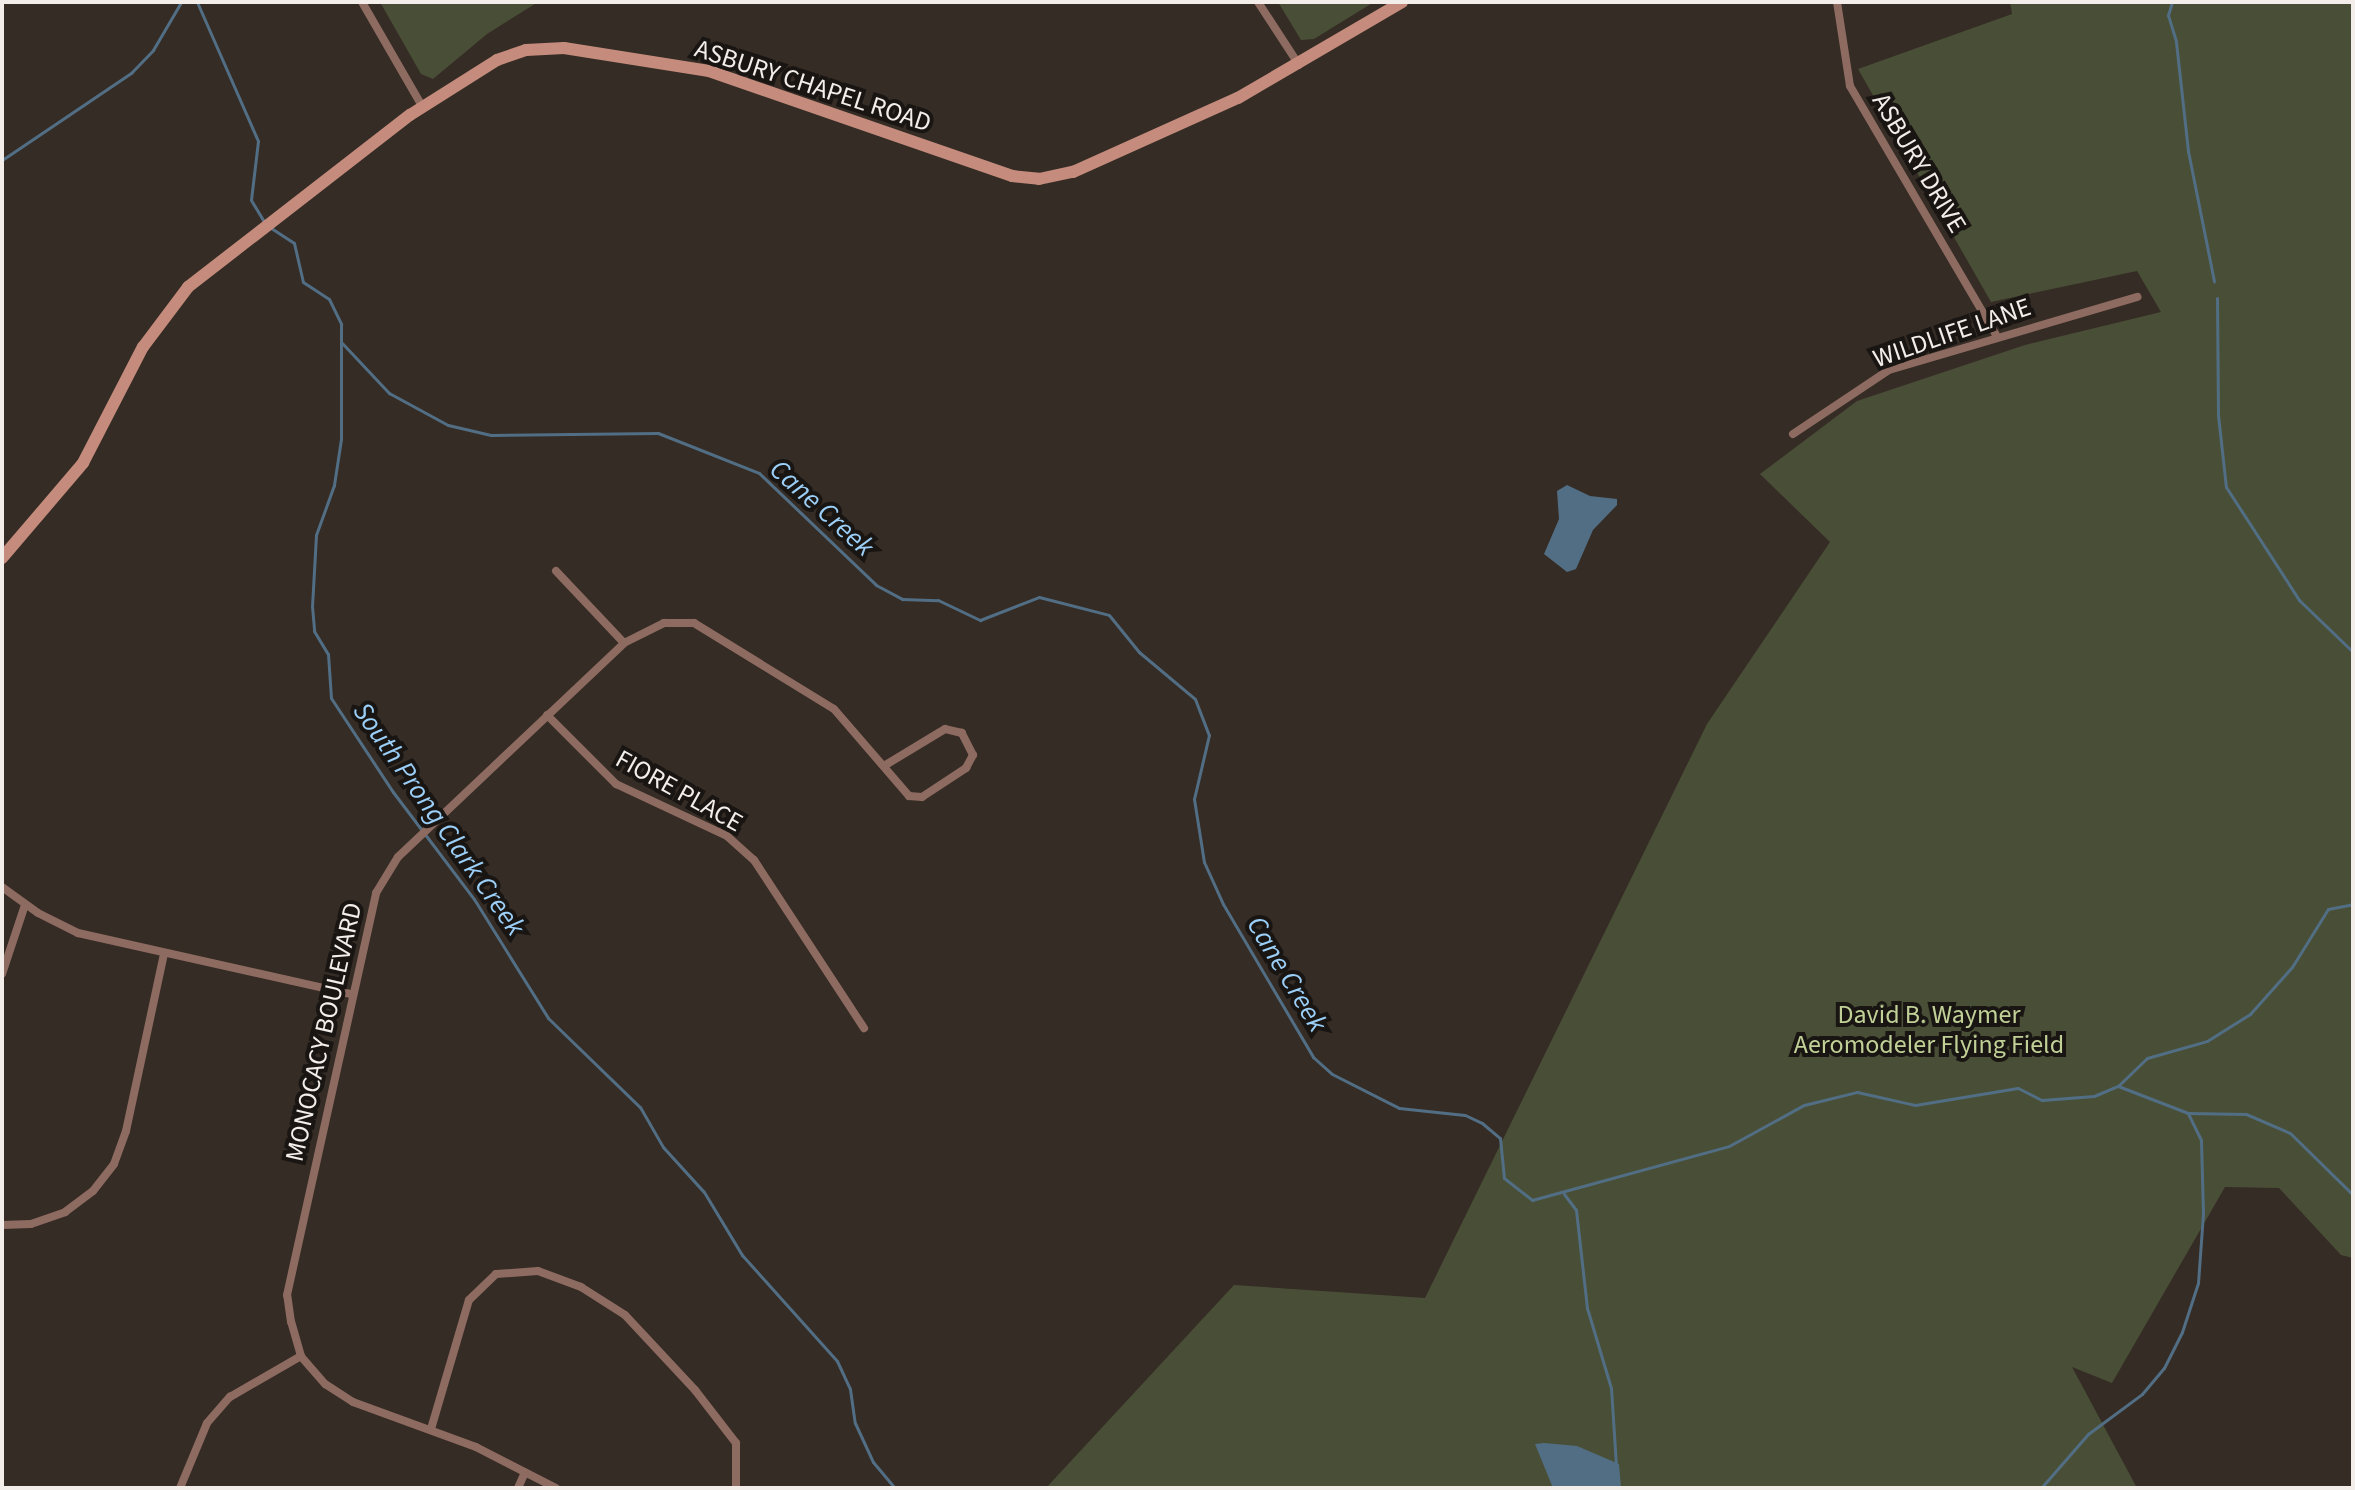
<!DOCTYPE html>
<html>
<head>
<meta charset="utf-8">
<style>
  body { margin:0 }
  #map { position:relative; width:2355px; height:1490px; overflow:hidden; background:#352c25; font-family:"Source Sans 3",sans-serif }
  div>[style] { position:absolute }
  .green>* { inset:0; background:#494f36 }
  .water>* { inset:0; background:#526e84 }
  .stream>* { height:3px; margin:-1.5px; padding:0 1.5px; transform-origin:1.5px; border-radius:1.5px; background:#526e84 }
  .minor>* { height:8px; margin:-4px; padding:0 4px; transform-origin:4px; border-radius:4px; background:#8e6b61 }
  .secondary>* { height:12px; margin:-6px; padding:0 6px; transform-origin:6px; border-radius:6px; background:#c58c7d }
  span { translate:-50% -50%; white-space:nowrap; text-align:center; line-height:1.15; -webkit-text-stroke:8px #191512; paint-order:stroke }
  .street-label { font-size:26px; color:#f4eeea }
  .park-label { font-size:26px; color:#c0d097 }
  .water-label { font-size:28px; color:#9bcff7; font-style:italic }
  .frame { position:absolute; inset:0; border:4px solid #f4eeea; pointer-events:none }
</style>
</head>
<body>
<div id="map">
  <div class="green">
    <i style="clip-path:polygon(380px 2px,538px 2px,487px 34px,433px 79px,421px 74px)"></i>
    <i style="clip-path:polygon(1278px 2px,1374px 2px,1314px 39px,1301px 40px)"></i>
    <i style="clip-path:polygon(2010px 2px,2353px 2px,2353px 1258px,2341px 1255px,2279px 1188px,2225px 1187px,2112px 1383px,2072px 1367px,2137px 1488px,1046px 1488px,1234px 1285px,1425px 1298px,1707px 724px,1830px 542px,1760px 474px,1857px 401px,2025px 345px,2161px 312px,2137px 271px,1991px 302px,1858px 69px,2012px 14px)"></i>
  </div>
  <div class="water">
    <i style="clip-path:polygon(1567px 485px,1590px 496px,1617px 499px,1617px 505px,1593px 530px,1576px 569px,1567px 572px,1544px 554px,1559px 519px,1557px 491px)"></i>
    <i style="clip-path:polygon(1544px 1443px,1577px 1446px,1619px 1464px,1621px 1488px,1553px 1488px,1535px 1444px)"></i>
  </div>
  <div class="stream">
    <i style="left:197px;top:2px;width:152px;rotate:66.3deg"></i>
    <i style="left:258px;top:141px;width:59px;rotate:96.8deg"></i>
    <i style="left:251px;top:200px;width:27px;rotate:59deg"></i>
    <i style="left:2172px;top:2px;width:14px;rotate:107deg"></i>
    <i style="left:2168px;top:15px;width:28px;rotate:73deg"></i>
    <i style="left:2176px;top:42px;width:110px;rotate:83.7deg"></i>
    <i style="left:2188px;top:151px;width:133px;rotate:78.7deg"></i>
    <i style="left:2px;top:160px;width:156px;rotate:-34deg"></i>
    <i style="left:131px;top:73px;width:32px;rotate:-46deg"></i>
    <i style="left:153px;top:50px;width:56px;rotate:-59.7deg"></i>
    <i style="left:271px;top:228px;width:27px;rotate:33deg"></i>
    <i style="left:294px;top:243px;width:40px;rotate:77deg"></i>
    <i style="left:303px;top:282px;width:31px;rotate:33deg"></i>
    <i style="left:329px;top:299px;width:28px;rotate:64deg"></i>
    <i style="left:341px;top:324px;width:115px;rotate:90deg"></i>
    <i style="left:341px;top:439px;width:47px;rotate:98.7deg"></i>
    <i style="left:334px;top:485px;width:53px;rotate:109.8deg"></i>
    <i style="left:316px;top:535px;width:71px;rotate:93.2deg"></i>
    <i style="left:312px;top:606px;width:25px;rotate:85deg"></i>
    <i style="left:314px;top:631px;width:27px;rotate:59deg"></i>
    <i style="left:328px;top:654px;width:44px;rotate:86.1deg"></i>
    <i style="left:331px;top:698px;width:113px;rotate:56.6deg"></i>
    <i style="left:393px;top:792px;width:134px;rotate:52.9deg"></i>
    <i style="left:474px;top:899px;width:140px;rotate:58.1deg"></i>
    <i style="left:548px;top:1018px;width:128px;rotate:44.1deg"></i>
    <i style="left:640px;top:1107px;width:46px;rotate:60.1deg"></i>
    <i style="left:663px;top:1147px;width:61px;rotate:47.7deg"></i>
    <i style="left:704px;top:1192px;width:74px;rotate:58.9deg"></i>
    <i style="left:742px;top:1255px;width:142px;rotate:48.1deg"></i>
    <i style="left:837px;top:1361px;width:31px;rotate:65deg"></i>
    <i style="left:850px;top:1389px;width:34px;rotate:82deg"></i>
    <i style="left:855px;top:1423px;width:43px;rotate:65.2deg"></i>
    <i style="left:873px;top:1462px;width:34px;rotate:50deg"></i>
    <i style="left:2217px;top:298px;width:117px;rotate:89.5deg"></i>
    <i style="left:2218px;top:415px;width:72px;rotate:83.7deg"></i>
    <i style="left:2226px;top:487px;width:135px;rotate:57.1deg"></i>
    <i style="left:2299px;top:600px;width:75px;rotate:43.9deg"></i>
    <i style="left:342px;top:343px;width:69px;rotate:46.8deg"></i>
    <i style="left:389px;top:393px;width:67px;rotate:28.5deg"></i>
    <i style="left:448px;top:425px;width:44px;rotate:13.1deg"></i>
    <i style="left:491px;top:435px;width:167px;rotate:-0.7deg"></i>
    <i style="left:658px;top:433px;width:109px;rotate:21.6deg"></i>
    <i style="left:759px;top:473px;width:162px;rotate:43.7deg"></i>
    <i style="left:876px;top:585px;width:30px;rotate:28deg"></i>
    <i style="left:902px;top:599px;width:36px;rotate:2deg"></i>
    <i style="left:938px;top:600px;width:47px;rotate:25.5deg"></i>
    <i style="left:980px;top:620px;width:63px;rotate:-21.3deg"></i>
    <i style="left:1039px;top:597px;width:72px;rotate:14.4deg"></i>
    <i style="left:1109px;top:615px;width:48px;rotate:51deg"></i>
    <i style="left:1139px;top:652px;width:73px;rotate:40deg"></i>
    <i style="left:1195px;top:699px;width:39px;rotate:69deg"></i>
    <i style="left:1209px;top:735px;width:66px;rotate:103.2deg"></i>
    <i style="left:1194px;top:799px;width:64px;rotate:81deg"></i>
    <i style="left:1204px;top:862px;width:46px;rotate:65.7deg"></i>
    <i style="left:1223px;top:904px;width:178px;rotate:59.5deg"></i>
    <i style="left:1313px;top:1057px;width:25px;rotate:42deg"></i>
    <i style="left:1332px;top:1074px;width:75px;rotate:26.9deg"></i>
    <i style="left:1399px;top:1108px;width:66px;rotate:6.1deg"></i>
    <i style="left:1465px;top:1115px;width:19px;rotate:25deg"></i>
    <i style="left:1482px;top:1123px;width:23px;rotate:40deg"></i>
    <i style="left:1500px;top:1138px;width:40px;rotate:84.3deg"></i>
    <i style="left:1504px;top:1178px;width:36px;rotate:38deg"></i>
    <i style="left:1532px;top:1200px;width:204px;rotate:-15.3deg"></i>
    <i style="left:1729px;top:1146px;width:85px;rotate:-28.7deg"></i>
    <i style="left:1804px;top:1105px;width:55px;rotate:-13.8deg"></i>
    <i style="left:1857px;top:1092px;width:59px;rotate:12.6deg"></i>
    <i style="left:1915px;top:1105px;width:104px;rotate:-9.4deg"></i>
    <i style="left:2018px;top:1088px;width:27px;rotate:27deg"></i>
    <i style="left:2042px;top:1100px;width:52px;rotate:-4.4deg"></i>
    <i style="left:2094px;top:1096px;width:26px;rotate:-23deg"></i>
    <i style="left:2118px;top:1086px;width:40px;rotate:-44deg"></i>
    <i style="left:2147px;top:1058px;width:62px;rotate:-15.8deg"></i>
    <i style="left:2207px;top:1041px;width:51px;rotate:-32.1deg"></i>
    <i style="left:2250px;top:1014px;width:63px;rotate:-48.2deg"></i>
    <i style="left:2292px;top:967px;width:68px;rotate:-58.2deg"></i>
    <i style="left:2328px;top:909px;width:25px;rotate:-11deg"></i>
    <i style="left:2118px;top:1086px;width:75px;rotate:21.1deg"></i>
    <i style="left:2188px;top:1113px;width:58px;rotate:1deg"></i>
    <i style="left:2246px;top:1114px;width:48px;rotate:23.4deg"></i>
    <i style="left:2290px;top:1133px;width:88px;rotate:44.5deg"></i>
    <i style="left:1564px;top:1194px;width:20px;rotate:53deg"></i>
    <i style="left:1576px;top:1210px;width:99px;rotate:83.6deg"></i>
    <i style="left:1587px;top:1308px;width:84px;rotate:73.3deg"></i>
    <i style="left:1611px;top:1388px;width:77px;rotate:86.3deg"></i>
    <i style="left:2041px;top:1488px;width:72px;rotate:-49deg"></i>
    <i style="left:2088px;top:1434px;width:67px;rotate:-36.5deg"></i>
    <i style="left:2142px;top:1394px;width:34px;rotate:-50deg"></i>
    <i style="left:2164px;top:1368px;width:40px;rotate:-63.4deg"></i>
    <i style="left:2182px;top:1332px;width:52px;rotate:-71.9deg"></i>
    <i style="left:2198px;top:1283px;width:70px;rotate:-85.9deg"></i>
    <i style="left:2203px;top:1213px;width:73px;rotate:-91.6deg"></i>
    <i style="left:2201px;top:1140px;width:30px;rotate:-116deg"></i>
  </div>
  <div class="minor">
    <i style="left:362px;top:2px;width:120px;rotate:60deg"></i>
    <i style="left:1258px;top:2px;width:75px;rotate:56.9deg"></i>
    <i style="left:1837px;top:2px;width:85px;rotate:81.2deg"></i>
    <i style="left:1850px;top:86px;width:289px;rotate:59.6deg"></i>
    <i style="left:1793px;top:434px;width:115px;rotate:-33.7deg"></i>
    <i style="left:1889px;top:370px;width:259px;rotate:-16.4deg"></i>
    <i style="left:556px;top:571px;width:99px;rotate:46.6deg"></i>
    <i style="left:547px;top:715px;width:98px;rotate:45deg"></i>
    <i style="left:616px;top:784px;width:123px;rotate:25.1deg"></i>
    <i style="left:727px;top:836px;width:36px;rotate:42deg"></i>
    <i style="left:754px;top:860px;width:201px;rotate:56.8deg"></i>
    <i style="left:2px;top:887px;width:44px;rotate:35.8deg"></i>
    <i style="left:38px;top:913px;width:45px;rotate:26.6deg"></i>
    <i style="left:78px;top:933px;width:281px;rotate:12.6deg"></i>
    <i style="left:2px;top:974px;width:73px;rotate:-71.6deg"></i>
    <i style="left:2px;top:1225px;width:29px;rotate:-2deg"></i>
    <i style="left:31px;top:1224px;width:36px;rotate:-19deg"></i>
    <i style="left:65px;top:1212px;width:35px;rotate:-37deg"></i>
    <i style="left:93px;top:1191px;width:34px;rotate:-52deg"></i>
    <i style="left:114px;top:1164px;width:35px;rotate:-70deg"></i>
    <i style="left:126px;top:1131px;width:181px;rotate:-77.9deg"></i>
    <i style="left:431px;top:1429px;width:134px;rotate:-73.6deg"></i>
    <i style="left:469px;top:1300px;width:37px;rotate:-44deg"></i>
    <i style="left:496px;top:1274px;width:42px;rotate:-4.1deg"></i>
    <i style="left:538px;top:1271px;width:46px;rotate:20.4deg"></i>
    <i style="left:581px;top:1287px;width:52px;rotate:32.5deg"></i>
    <i style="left:625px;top:1315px;width:103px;rotate:47deg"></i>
    <i style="left:695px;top:1390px;width:67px;rotate:52.3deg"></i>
    <i style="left:736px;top:1443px;width:45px;rotate:90deg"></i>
    <i style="left:180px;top:1488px;width:70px;rotate:-67.4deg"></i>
    <i style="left:207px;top:1423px;width:35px;rotate:-49deg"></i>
    <i style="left:230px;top:1397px;width:82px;rotate:-30deg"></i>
    <i style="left:518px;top:1488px;width:17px;rotate:-66deg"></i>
    <i style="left:556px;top:1488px;width:90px;rotate:-152.9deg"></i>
    <i style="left:476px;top:1447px;width:131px;rotate:-159.9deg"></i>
    <i style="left:353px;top:1402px;width:33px;rotate:-147deg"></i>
    <i style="left:325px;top:1384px;width:37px;rotate:-131deg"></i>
    <i style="left:301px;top:1356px;width:35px;rotate:-106deg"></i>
    <i style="left:291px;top:1322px;width:27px;rotate:-98deg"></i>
    <i style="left:287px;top:1295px;width:412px;rotate:-77.5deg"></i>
    <i style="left:376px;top:893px;width:42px;rotate:-58.6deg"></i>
    <i style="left:398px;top:857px;width:311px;rotate:-43.4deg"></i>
    <i style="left:624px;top:643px;width:45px;rotate:-26.6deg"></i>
    <i style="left:664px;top:623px;width:30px"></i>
    <i style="left:694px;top:623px;width:164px;rotate:31.6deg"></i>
    <i style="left:834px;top:709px;width:115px;rotate:49.2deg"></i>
    <i style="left:909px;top:796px;width:13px;rotate:4deg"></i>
    <i style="left:922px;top:797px;width:53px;rotate:-33.4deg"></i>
    <i style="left:966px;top:768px;width:15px;rotate:-62deg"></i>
    <i style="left:973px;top:755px;width:25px;rotate:-117deg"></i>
    <i style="left:962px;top:733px;width:17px;rotate:-167deg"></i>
    <i style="left:945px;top:729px;width:71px;rotate:148.8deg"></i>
  </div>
  <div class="secondary">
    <i style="left:2px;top:558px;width:125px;rotate:-49.5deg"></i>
    <i style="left:83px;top:463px;width:131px;rotate:-62.7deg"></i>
    <i style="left:143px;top:347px;width:75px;rotate:-53.1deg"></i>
    <i style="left:188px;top:287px;width:281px;rotate:-37.8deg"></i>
    <i style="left:410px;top:115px;width:103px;rotate:-32.3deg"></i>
    <i style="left:497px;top:60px;width:31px;rotate:-19deg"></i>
    <i style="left:526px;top:50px;width:38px;rotate:-3deg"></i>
    <i style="left:564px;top:48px;width:147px;rotate:9deg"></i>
    <i style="left:709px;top:71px;width:321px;rotate:19.1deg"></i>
    <i style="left:1012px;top:176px;width:27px;rotate:6deg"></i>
    <i style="left:1039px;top:179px;width:35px;rotate:-12deg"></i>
    <i style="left:1073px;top:172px;width:181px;rotate:-24.2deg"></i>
    <i style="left:1238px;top:98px;width:190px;rotate:-30.3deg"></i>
  </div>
  <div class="street-label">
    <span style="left:813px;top:86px;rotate:18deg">ASBURY CHAPEL ROAD</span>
    <span style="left:1919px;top:163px;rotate:59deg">ASBURY DRIVE</span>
    <span style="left:1952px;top:333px;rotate:-19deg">WILDLIFE LANE</span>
    <span style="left:679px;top:791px;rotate:29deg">FIORE PLACE</span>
    <span style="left:324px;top:1032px;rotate:-77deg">MONOCACY BOULEVARD</span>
  </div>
  <div class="park-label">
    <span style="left:1929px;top:1030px">David B. Waymer<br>Aeromodeler Flying Field</span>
  </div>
  <div class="water-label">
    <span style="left:822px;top:508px;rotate:42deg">Cane Creek</span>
    <span style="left:439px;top:819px;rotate:55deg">South Prong Clark Creek</span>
    <span style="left:1287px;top:974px;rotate:59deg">Cane Creek</span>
  </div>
  <div class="frame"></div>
</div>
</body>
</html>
